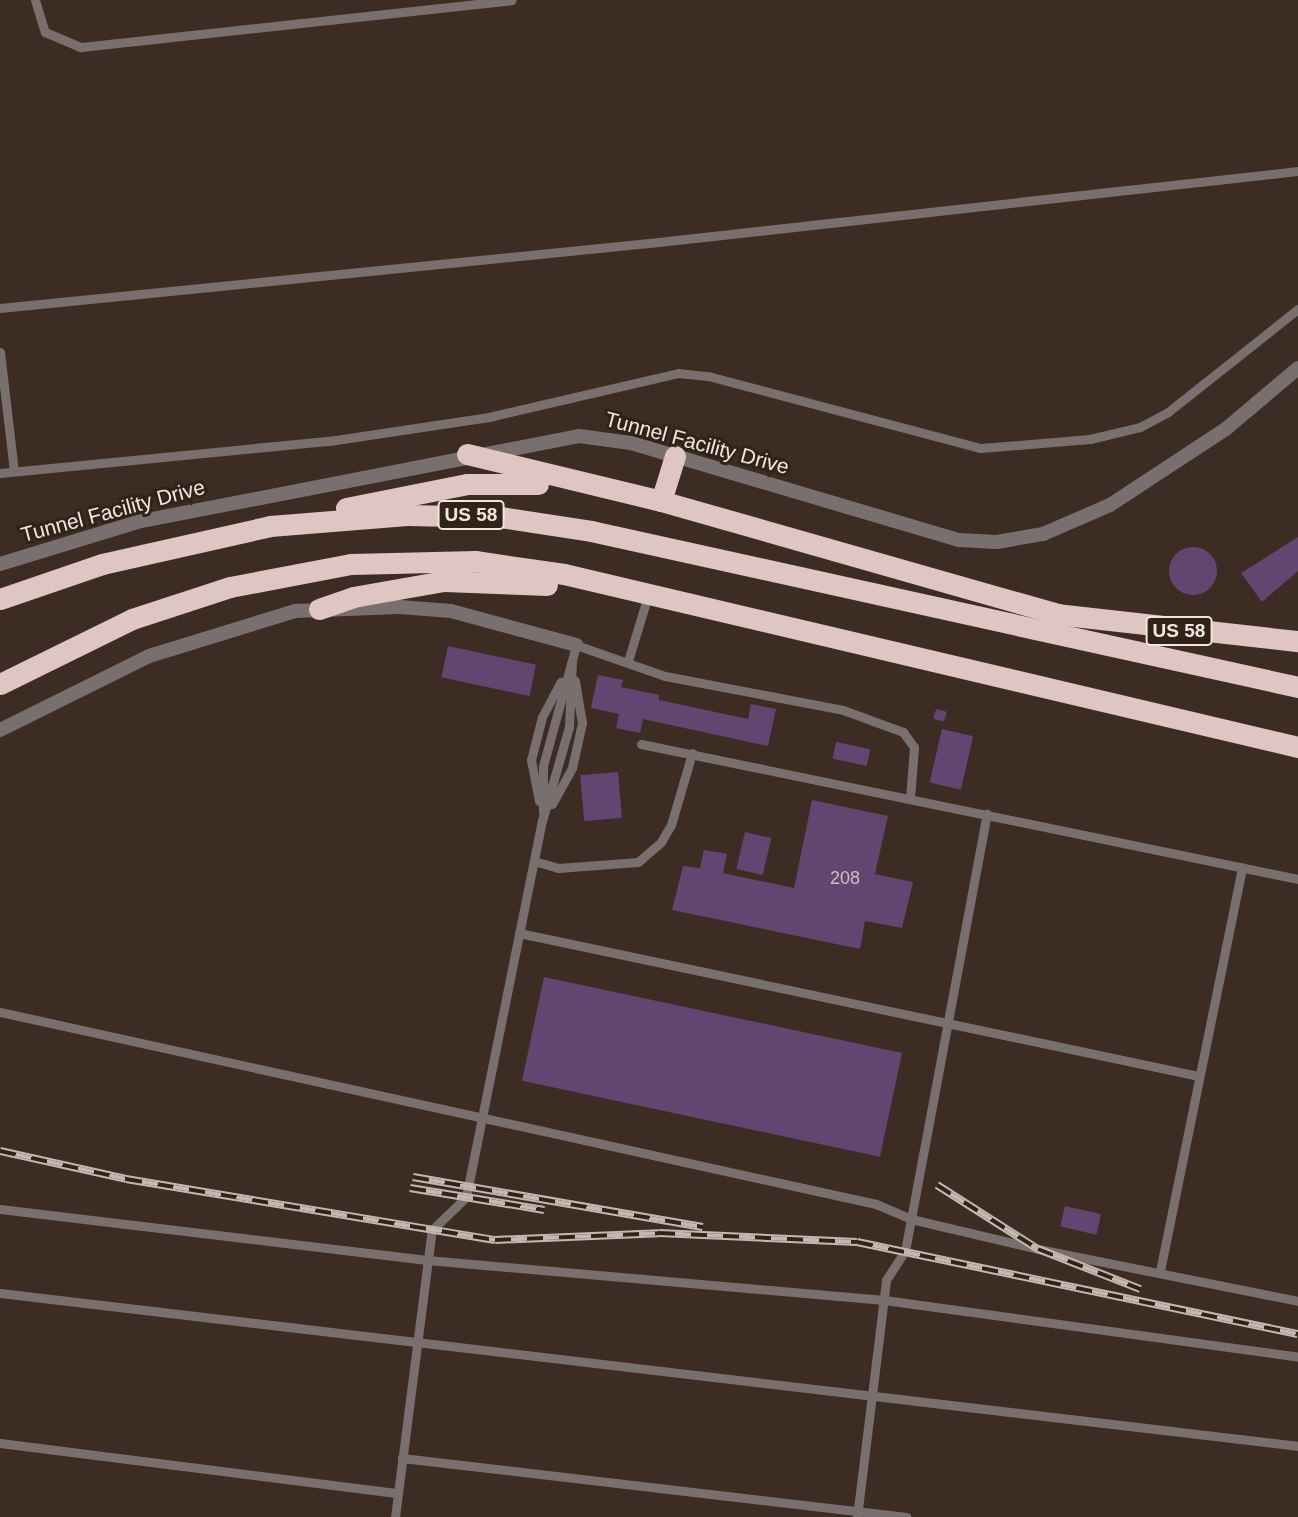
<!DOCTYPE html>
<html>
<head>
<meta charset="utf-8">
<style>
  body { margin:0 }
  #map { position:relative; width:1298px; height:1517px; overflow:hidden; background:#3c2c23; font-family:Arial,sans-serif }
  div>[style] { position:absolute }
  .building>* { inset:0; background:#614672; transform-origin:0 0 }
  .round { border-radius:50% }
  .service>* { height:9px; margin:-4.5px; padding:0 4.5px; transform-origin:4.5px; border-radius:4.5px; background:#796f6e }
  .minor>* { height:14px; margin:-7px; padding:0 7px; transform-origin:7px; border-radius:7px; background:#796f6e }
  .motorway>* { height:21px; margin:-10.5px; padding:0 10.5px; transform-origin:10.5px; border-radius:10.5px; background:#dfc6c3 }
  .rail>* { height:8px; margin-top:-4px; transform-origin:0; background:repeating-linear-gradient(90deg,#322319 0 16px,#c4b8b1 0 32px); box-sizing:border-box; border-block:2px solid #c4b8b1 }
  span { translate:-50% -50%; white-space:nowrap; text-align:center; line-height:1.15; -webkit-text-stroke:6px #322319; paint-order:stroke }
  .number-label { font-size:18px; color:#cdbec4 }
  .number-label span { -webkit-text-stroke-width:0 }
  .shield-label span { padding:2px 5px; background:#322319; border:2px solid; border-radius:5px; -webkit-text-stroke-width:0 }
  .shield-label { font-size:19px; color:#f1e6e0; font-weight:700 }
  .street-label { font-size:21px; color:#f1e6e0 }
</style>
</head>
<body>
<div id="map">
  <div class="building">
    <i style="clip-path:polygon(1298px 537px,1298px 571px,1262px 602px,1241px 573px)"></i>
    <i class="round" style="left:1169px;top:547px;width:48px;height:48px"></i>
    <i style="left:448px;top:646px;width:90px;height:32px;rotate:12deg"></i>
    <i style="clip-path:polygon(598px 675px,623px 680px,621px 687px,659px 695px,659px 700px,748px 719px,751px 704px,776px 709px,768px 746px,643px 719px,640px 733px,616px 728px,619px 714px,591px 708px)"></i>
    <i style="left:936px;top:709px;width:11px;height:10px;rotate:15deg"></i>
    <i style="left:942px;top:729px;width:32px;height:55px;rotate:13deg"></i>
    <i style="left:836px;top:742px;width:35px;height:17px;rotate:12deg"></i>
    <i style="left:618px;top:772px;width:46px;height:38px;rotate:85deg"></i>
    <i style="clip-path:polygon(812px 800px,888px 816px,875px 874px,913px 882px,902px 928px,865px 921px,860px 949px,672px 910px,683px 866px,700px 868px,704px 850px,727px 854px,723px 873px,794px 888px)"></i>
    <i style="left:745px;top:832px;width:27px;height:38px;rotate:13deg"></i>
    <i style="left:544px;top:977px;width:366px;height:106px;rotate:12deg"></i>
    <i style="left:1065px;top:1206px;width:37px;height:21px;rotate:13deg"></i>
  </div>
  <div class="service">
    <i style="left:35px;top:0;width:34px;rotate:73deg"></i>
    <i style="left:45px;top:32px;width:39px;rotate:23deg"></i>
    <i style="left:81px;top:47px;width:433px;rotate:-6.2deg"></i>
    <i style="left:0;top:308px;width:662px;rotate:-5.72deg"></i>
    <i style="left:659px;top:242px;width:643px;rotate:-6.34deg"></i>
    <i style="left:0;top:352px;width:120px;rotate:83.3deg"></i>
    <i style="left:0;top:473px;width:331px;rotate:-5.6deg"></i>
    <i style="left:329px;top:441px;width:162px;rotate:-8.5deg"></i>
    <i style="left:489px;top:417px;width:194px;rotate:-13.1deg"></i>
    <i style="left:678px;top:373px;width:30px;rotate:6deg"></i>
    <i style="left:708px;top:376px;width:282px;rotate:14.8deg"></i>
    <i style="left:981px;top:448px;width:109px;rotate:-4.7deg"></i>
    <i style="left:1090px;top:439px;width:51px;rotate:-13.5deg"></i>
    <i style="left:1140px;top:427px;width:32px;rotate:-28deg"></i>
    <i style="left:1168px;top:412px;width:166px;rotate:-38.4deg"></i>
    <i style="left:628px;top:661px;width:69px;rotate:-73.1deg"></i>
    <i style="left:641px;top:744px;width:671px;rotate:11.61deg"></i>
    <i style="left:539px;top:801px;width:42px;rotate:-101deg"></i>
    <i style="left:531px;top:760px;width:44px;rotate:-75.7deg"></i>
    <i style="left:542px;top:717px;width:40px;rotate:-62deg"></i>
    <i style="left:552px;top:804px;width:41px;rotate:-60.9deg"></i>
    <i style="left:572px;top:768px;width:46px;rotate:-77.5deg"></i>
    <i style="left:582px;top:723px;width:43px;rotate:-99.5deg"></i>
    <i style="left:543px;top:812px;width:46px;rotate:-90deg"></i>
    <i style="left:543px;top:766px;width:125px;rotate:-74.7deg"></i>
    <i style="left:576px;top:645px;width:94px;rotate:19.2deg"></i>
    <i style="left:665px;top:676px;width:181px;rotate:10.8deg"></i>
    <i style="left:843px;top:710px;width:64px;rotate:20.1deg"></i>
    <i style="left:903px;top:732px;width:19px;rotate:54deg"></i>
    <i style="left:914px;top:747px;width:51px;rotate:94.5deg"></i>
    <i style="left:534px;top:861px;width:25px;rotate:16deg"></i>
    <i style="left:558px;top:868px;width:80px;rotate:-4.3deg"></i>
    <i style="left:638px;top:862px;width:30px;rotate:-41deg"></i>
    <i style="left:661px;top:842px;width:20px;rotate:-60deg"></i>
    <i style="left:671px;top:825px;width:75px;rotate:-73.7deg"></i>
    <i style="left:519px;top:933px;width:695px;rotate:11.88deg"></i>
    <i style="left:0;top:1012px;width:897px;rotate:12.36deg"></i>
    <i style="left:876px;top:1204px;width:38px;rotate:23deg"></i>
    <i style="left:911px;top:1219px;width:130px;rotate:13.3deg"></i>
    <i style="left:1038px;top:1249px;width:265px;rotate:11.3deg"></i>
    <i style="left:0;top:1209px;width:430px;rotate:6.8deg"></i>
    <i style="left:427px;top:1260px;width:459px;rotate:5deg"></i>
    <i style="left:884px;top:1300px;width:418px;rotate:7.8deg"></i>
    <i style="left:1160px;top:1271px;width:412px;rotate:-78.5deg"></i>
    <i style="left:0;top:1293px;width:1307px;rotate:6.72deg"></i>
    <i style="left:0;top:1443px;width:401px;rotate:7.2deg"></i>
    <i style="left:402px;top:1458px;width:508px;rotate:6.66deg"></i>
    <i style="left:395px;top:1517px;width:289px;rotate:-82.7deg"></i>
    <i style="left:432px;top:1230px;width:47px;rotate:-44.1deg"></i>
    <i style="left:466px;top:1197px;width:384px;rotate:-78.6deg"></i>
    <i style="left:542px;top:821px;width:98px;rotate:-74deg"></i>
    <i style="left:569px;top:727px;width:65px;rotate:-87.4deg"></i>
    <i style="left:857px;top:1517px;width:239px;rotate:-83deg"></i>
    <i style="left:886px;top:1280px;width:35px;rotate:-57deg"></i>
    <i style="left:905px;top:1251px;width:445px;rotate:-79.4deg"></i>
  </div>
  <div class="minor">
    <i style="left:0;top:564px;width:143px;rotate:-17deg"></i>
    <i style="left:137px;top:522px;width:450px;rotate:-11deg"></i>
    <i style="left:579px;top:436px;width:52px;rotate:7.7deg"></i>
    <i style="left:631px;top:443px;width:342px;rotate:16.5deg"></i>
    <i style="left:959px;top:540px;width:38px;rotate:3deg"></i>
    <i style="left:997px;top:542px;width:47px;rotate:-9.9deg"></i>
    <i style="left:1043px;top:534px;width:73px;rotate:-23.4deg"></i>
    <i style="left:1110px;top:505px;width:140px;rotate:-33.3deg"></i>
    <i style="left:1227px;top:428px;width:93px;rotate:-40.2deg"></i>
    <i style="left:0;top:730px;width:166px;rotate:-26.4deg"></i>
    <i style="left:149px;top:656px;width:153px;rotate:-17.1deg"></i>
    <i style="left:295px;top:611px;width:105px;rotate:-2.2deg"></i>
    <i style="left:400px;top:607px;width:51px;rotate:4.5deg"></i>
    <i style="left:451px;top:611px;width:130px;rotate:15.2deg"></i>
  </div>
  <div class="motorway">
    <i style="left:467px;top:454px;width:200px;rotate:13.6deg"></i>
    <i style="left:661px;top:501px;width:415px;rotate:15.9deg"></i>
    <i style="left:661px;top:501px;width:47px;rotate:-72.7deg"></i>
    <i style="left:346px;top:508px;width:123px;rotate:-11.2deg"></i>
    <i style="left:467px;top:484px;width:71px"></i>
    <i style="left:0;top:599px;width:108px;rotate:-18.9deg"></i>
    <i style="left:102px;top:564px;width:172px;rotate:-12.7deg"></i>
    <i style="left:270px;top:526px;width:137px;rotate:-4.6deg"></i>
    <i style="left:407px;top:515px;width:93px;rotate:1.2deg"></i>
    <i style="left:500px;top:517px;width:92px;rotate:8.7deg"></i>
    <i style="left:591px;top:531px;width:724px;rotate:12.44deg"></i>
    <i style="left:319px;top:609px;width:36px;rotate:-19deg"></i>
    <i style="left:353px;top:597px;width:92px;rotate:-10deg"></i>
    <i style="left:444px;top:581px;width:103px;rotate:2.2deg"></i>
    <i style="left:1047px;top:613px;width:253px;rotate:6.4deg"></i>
    <i style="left:0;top:684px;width:147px;rotate:-26.2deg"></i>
    <i style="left:132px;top:619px;width:103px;rotate:-18.1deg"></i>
    <i style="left:230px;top:587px;width:123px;rotate:-10.8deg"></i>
    <i style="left:351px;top:564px;width:124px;rotate:-1.4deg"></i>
    <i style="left:475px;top:561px;width:90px;rotate:8.3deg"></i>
    <i style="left:564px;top:574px;width:754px;rotate:13.26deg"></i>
  </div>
  <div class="rail">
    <i style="left:0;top:1151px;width:129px;rotate:12.5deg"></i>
    <i style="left:126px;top:1179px;width:374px;rotate:9.4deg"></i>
    <i style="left:495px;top:1240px;width:164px;rotate:-2.4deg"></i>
    <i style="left:659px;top:1233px;width:198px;rotate:2.6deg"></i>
    <i style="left:857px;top:1242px;width:450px;rotate:11.8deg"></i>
    <i style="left:413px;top:1177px;width:294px;rotate:9.8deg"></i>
    <i style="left:937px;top:1185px;width:120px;rotate:32.4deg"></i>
    <i style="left:1038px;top:1249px;width:110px;rotate:21.4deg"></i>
    <i style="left:410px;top:1188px;width:136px;rotate:9.3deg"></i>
  </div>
  <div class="number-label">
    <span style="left:845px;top:878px">208</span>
  </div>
  <div class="shield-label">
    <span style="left:471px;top:515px">US 58</span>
    <span style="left:1179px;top:631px">US 58</span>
  </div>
  <div class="street-label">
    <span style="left:697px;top:443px;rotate:15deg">Tunnel Facility Drive</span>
    <span style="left:113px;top:511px;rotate:-15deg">Tunnel Facility Drive</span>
  </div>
</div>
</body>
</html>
